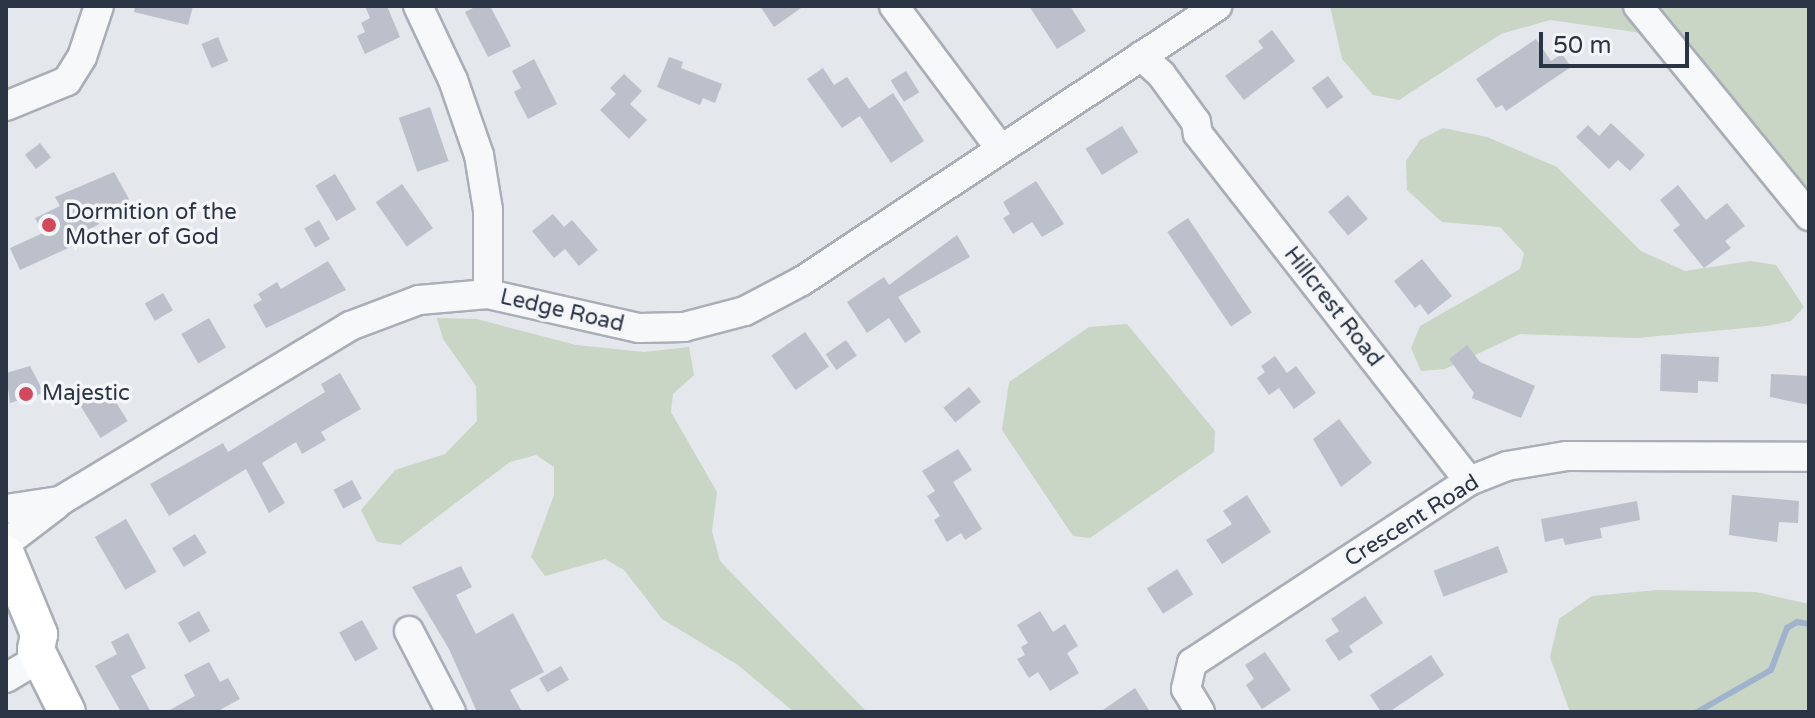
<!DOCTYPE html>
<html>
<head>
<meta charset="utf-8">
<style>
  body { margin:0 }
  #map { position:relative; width:1815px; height:718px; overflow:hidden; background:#e4e7ec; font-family:"Varela Round",sans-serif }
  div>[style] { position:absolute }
  .green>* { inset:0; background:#c9d6c5 }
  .stream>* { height:6px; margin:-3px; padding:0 3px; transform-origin:3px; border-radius:3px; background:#9fb4cc }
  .building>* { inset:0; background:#bbc0ca; transform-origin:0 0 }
  .roads { filter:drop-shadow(2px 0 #a9aeb7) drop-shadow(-2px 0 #a9aeb7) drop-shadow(0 2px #a9aeb7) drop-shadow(0 -2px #a9aeb7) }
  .minor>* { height:28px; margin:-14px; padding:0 14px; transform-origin:14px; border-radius:14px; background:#f7f8fa }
  .major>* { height:36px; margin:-18px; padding:0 18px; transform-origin:18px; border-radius:18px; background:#fff }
  .dots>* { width:22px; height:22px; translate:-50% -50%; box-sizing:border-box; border:4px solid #f4f6f9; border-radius:50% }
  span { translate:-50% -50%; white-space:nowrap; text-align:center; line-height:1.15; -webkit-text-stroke:7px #f4f6f9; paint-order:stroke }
  .poi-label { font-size:22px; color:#2b3445 }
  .left { translate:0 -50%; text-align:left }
  .street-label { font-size:22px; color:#2b3445 }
  .frame { position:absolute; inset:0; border:8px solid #2b3445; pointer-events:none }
  .scale { position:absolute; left:1539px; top:32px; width:150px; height:36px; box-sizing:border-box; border:4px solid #2b3445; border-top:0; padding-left:10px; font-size:24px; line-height:28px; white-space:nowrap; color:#2b3445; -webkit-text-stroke:6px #f4f6f9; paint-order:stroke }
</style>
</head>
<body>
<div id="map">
  <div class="green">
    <i style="clip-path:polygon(1330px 6px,1809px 6px,1809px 193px,1690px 49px,1635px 32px,1550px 20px,1501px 34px,1399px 100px,1373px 95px,1342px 59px)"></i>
    <i style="clip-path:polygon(1443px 128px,1487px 137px,1557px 167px,1641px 251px,1685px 271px,1750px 261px,1776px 265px,1804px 307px,1791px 321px,1767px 326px,1637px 338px,1520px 334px,1445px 369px,1421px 371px,1411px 348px,1420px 326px,1520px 269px,1524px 253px,1500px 227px,1442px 222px,1407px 190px,1406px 161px,1420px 140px)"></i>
    <i style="clip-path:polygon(437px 318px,477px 319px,576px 345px,644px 352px,689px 347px,694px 375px,673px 394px,671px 412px,717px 492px,712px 531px,720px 561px,867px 712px,794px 712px,738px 665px,662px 619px,624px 570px,605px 559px,545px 576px,531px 557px,554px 495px,554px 467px,536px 455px,510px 462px,400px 545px,377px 542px,361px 510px,395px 470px,445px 454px,477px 421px,476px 386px,443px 339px)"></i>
    <i style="clip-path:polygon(1127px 324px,1215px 431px,1214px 452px,1090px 538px,1073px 536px,1002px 430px,1009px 382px,1089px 327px)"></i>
    <i style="clip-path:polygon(1658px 590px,1756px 592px,1809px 604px,1809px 712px,1570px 712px,1550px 657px,1559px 619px,1592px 596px)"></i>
  </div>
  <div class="stream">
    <i style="left:1697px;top:712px;width:85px;rotate:-29.6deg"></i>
    <i style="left:1771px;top:670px;width:45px;rotate:-69.1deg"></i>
    <i style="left:1787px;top:628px;width:12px;rotate:-31deg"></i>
    <i style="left:1797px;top:622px;width:12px;rotate:9deg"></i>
  </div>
  <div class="building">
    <i style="clip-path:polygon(135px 6px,193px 6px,188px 25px,134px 12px)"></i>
    <i style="clip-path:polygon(365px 6px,387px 6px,400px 37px,365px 54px,357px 36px,365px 32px,361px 23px,370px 18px)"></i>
    <i style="clip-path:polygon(477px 6px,490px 6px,511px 46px,488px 57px,465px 12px)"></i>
    <i style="clip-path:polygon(760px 6px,804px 6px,774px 27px)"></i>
    <i style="clip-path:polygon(1029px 6px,1070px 6px,1086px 31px,1057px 49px)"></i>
    <i style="clip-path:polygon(1272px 30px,1295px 61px,1244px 100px,1225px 76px,1263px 48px,1258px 41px)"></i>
    <i style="left:218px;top:37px;width:26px;height:18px;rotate:67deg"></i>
    <i style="clip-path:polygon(1536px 39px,1551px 61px,1562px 54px,1571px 67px,1506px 111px,1502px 105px,1496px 108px,1476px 79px)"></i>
    <i style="clip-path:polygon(669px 57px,683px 62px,681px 68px,722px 84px,715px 103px,703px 98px,700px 105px,657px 87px)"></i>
    <i style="clip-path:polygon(534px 59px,557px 104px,528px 119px,514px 92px,521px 88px,512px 71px)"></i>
    <i style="clip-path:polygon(823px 68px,834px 85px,847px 77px,869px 109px,893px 93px,924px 141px,891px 163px,860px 116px,842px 128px,807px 79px)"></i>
    <i style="left:906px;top:71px;width:25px;height:18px;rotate:58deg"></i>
    <i style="clip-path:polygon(624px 74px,642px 91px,630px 104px,647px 120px,629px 139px,600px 110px,616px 94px,610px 88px)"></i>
    <i style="left:1328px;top:76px;width:26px;height:20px;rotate:54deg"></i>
    <i style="left:430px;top:107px;width:57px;height:33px;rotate:71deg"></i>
    <i style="clip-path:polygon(1611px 123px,1645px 155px,1630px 171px,1618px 160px,1609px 169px,1576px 137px,1588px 125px,1599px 136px)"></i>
    <i style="left:1122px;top:126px;width:31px;height:43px;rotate:58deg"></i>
    <i style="left:40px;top:143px;width:18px;height:19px;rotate:52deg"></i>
    <i style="clip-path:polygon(114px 172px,129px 199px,96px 218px,99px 224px,73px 239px,75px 245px,20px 270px,10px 248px,43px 233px,35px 218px,60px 206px,55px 197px)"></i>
    <i style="left:335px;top:174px;width:41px;height:23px;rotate:59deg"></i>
    <i style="clip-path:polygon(1036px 181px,1064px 224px,1042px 237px,1032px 222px,1013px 234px,1003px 218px,1010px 214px,1003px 202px)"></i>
    <i style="left:402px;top:184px;width:54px;height:32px;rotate:55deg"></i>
    <i style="clip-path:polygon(1678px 185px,1706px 220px,1727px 203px,1745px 226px,1725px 241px,1731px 248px,1704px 268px,1673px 230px,1680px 225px,1660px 200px)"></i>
    <i style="left:1348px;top:195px;width:31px;height:26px;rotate:50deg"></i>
    <i style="clip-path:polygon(553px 214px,564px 227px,572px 220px,598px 250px,579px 266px,565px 249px,554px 258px,532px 231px)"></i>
    <i style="left:1188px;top:218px;width:114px;height:25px;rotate:56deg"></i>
    <i style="left:319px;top:220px;width:22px;height:17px;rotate:60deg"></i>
    <i style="clip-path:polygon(957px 235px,970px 257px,898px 297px,921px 332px,905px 343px,889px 318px,867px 333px,847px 302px,884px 277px,889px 285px)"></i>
    <i style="clip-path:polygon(1422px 259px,1452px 296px,1428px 315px,1420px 304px,1415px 308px,1394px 281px)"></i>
    <i style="clip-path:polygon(328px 261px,346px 290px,266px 328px,253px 305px,262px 300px,258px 294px,277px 282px,281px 289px)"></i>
    <i style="left:163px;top:293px;width:20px;height:21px;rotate:60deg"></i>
    <i style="left:209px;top:318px;width:34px;height:32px;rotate:60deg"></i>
    <i style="left:805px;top:332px;width:42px;height:41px;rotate:55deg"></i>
    <i style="left:846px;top:340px;width:19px;height:25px;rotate:55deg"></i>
    <i style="clip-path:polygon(1467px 345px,1480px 362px,1535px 386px,1521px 418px,1472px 398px,1474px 393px,1449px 359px)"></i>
    <i style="clip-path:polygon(1661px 354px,1719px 357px,1718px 382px,1698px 381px,1698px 393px,1660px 391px)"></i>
    <i style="clip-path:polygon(1275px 356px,1287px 373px,1296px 366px,1316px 393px,1294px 409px,1279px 388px,1269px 395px,1257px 378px,1265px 372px,1261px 366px)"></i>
    <i style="clip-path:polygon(30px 366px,44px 393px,10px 403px,6px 373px)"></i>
    <i style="clip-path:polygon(340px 373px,361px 409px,321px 432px,326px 440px,302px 454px,296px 442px,262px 463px,285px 503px,269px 513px,246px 469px,169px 516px,150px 484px,223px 443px,228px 452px,325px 392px,321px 384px)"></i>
    <i style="clip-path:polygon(1771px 374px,1809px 376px,1809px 405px,1770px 397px)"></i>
    <i style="left:969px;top:387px;width:19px;height:33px;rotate:51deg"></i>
    <i style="left:107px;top:388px;width:39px;height:32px;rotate:58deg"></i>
    <i style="clip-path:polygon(1339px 419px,1372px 463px,1341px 487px,1313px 439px)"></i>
    <i style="clip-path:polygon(958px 449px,972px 470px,953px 482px,982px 529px,965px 540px,961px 533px,947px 542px,934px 520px,940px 516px,927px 496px,935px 491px,922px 471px)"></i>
    <i style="left:352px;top:480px;width:21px;height:21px;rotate:62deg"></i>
    <i style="clip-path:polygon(1247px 495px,1271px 532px,1222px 564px,1206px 540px,1232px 524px,1223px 511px)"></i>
    <i style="clip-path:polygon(1732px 495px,1799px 501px,1798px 523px,1779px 522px,1777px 542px,1729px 535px)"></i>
    <i style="clip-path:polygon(1637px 501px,1640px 520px,1600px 528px,1602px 538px,1565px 545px,1563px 538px,1545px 542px,1541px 519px)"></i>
    <i style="left:126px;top:519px;width:61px;height:36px;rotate:60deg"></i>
    <i style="left:195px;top:534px;width:22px;height:27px;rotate:58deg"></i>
    <i style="left:1498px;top:546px;width:28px;height:69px;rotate:69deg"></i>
    <i style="clip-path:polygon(461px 566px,472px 587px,456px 595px,476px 634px,513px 613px,544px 672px,510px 690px,522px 712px,477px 712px,449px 649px,412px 587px)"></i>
    <i style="left:1177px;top:569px;width:30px;height:36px;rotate:57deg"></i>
    <i style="clip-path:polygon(1365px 596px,1383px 623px,1349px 646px,1353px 652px,1339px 661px,1325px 640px,1339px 631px,1331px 619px)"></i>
    <i style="left:199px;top:611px;width:23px;height:24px;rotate:61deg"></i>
    <i style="clip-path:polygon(1040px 611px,1053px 632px,1065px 624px,1078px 646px,1067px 653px,1079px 673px,1050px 691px,1038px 672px,1029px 678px,1017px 659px,1025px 655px,1021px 647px,1028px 643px,1017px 625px)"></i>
    <i style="left:362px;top:620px;width:33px;height:26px;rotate:61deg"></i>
    <i style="clip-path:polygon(128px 633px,146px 668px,131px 676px,151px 712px,121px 712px,95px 666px,117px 654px,111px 642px)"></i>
    <i style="clip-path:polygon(1265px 652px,1291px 690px,1262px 709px,1246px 685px,1254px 679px,1245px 665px)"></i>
    <i style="clip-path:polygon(1431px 655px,1444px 675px,1389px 712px,1381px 712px,1370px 695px)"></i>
    <i style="clip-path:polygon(209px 662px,220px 682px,228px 678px,240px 699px,216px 712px,166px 712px,195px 696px,184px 675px)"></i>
    <i style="left:561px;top:666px;width:16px;height:25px;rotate:60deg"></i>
    <i style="clip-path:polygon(1135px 688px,1150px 712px,1100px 712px)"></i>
  </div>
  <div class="roads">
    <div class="minor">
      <i style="left:418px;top:6px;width:82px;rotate:64.7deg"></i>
      <i style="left:453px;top:80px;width:79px;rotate:70.9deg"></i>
      <i style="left:479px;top:155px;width:56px;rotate:80.7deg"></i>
      <i style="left:488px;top:210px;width:84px;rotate:90deg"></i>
      <i style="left:894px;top:6px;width:177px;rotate:53.3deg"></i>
      <i style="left:1638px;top:6px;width:271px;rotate:50.8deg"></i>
      <i style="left:1141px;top:56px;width:27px;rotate:42deg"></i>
      <i style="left:1161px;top:74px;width:59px;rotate:53.9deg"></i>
      <i style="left:1196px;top:122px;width:12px;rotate:81deg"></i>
      <i style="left:1198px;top:134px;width:440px;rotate:52deg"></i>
      <i style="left:6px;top:106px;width:66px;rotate:-22.3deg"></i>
      <i style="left:67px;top:81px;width:28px;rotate:-58deg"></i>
      <i style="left:82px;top:57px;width:54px;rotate:-71.6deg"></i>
      <i style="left:6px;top:509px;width:55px;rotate:-8.4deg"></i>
      <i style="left:60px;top:501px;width:339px;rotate:-31.1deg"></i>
      <i style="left:350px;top:326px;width:74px;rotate:-20.6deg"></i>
      <i style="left:419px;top:300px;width:69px;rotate:-5deg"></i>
      <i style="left:488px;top:294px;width:155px;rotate:12.7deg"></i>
      <i style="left:639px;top:328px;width:45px;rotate:-1.3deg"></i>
      <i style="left:684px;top:327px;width:63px;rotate:-14.7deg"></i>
      <i style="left:745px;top:311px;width:64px;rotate:-27.8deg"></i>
      <i style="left:802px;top:281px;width:498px;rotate:-33.5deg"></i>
      <i style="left:6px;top:543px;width:63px;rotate:-37.2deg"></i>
      <i style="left:409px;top:631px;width:91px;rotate:62.6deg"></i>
      <i style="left:6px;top:678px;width:39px;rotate:-31deg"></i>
      <i style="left:1200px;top:712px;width:27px;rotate:-121deg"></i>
      <i style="left:1186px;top:689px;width:27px;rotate:-77deg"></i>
      <i style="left:1192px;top:663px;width:331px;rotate:-33.3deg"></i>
      <i style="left:1469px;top:481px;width:41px;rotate:-21.5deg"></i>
      <i style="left:1507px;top:466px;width:61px;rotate:-9.5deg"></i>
      <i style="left:1567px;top:456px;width:242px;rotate:0.2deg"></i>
    </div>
    <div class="major">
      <i style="left:6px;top:554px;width:87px;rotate:67.6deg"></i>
      <i style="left:39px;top:634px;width:16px;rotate:101deg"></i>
      <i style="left:36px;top:650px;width:69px;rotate:63.4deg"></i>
    </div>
  </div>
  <div class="dots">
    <i style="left:49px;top:225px;background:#d1495b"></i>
    <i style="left:26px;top:394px;background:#d1495b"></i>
  </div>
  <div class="poi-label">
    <span class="left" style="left:65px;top:225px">Dormition of the<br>Mother of God</span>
    <span class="left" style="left:42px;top:394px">Majestic</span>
  </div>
  <div class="street-label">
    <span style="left:1333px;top:307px;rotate:52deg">Hillcrest Road</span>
    <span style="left:562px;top:311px;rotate:13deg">Ledge Road</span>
    <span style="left:1412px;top:521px;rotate:-32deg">Crescent Road</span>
  </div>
  <div class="frame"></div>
  <div class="scale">50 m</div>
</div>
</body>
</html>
